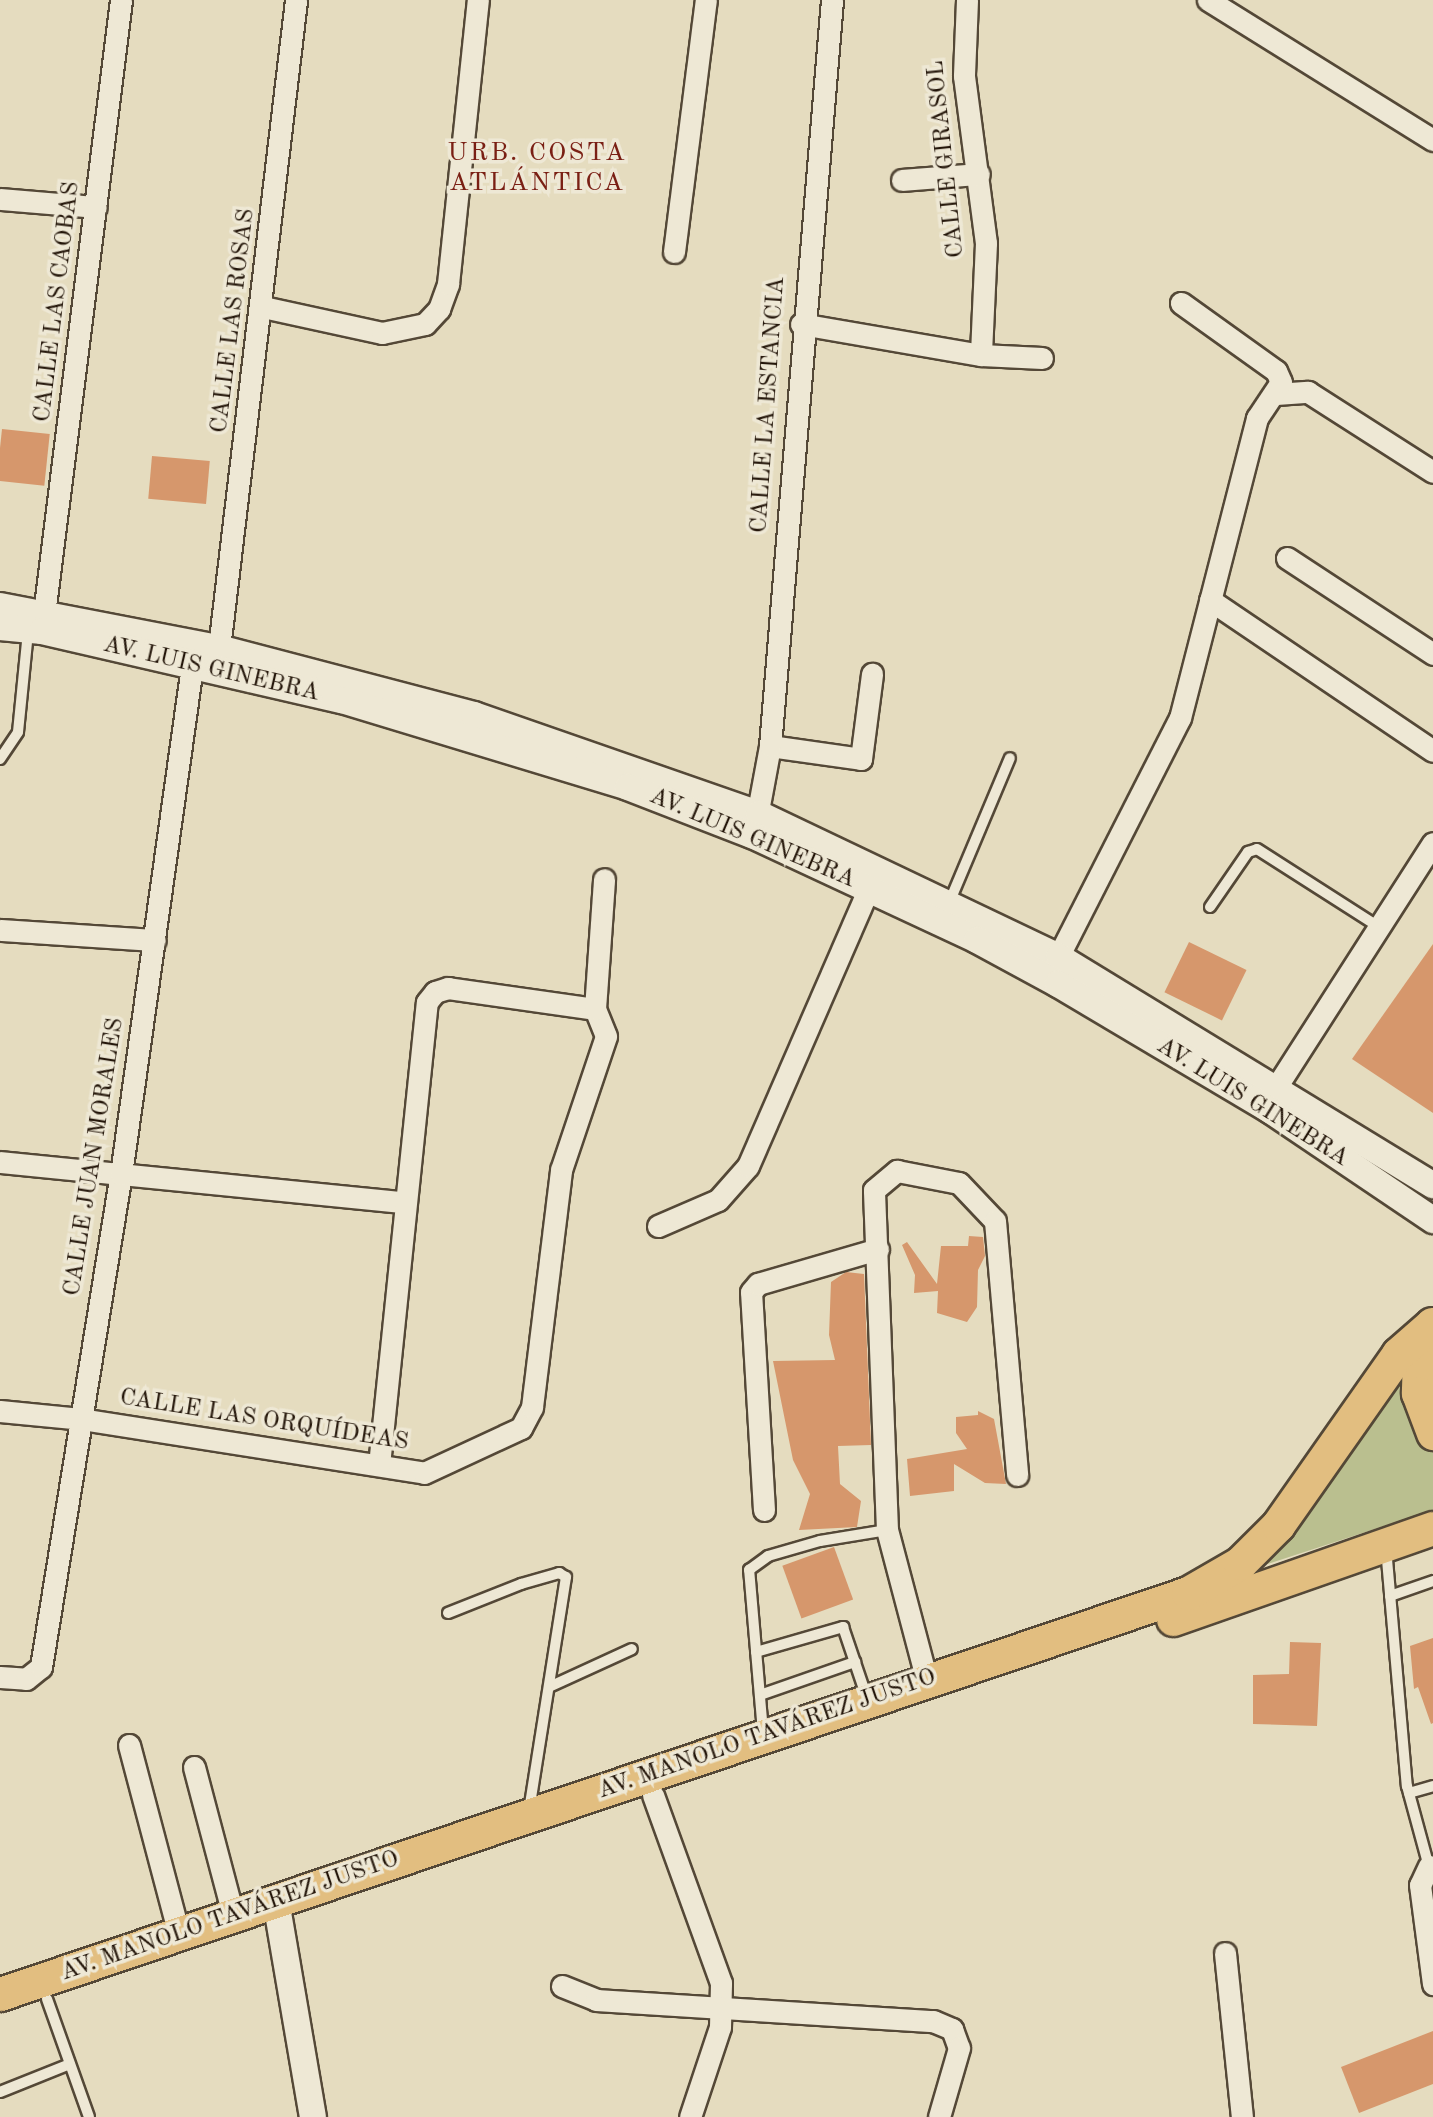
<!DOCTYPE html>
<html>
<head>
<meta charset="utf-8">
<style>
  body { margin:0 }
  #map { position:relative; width:1433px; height:2117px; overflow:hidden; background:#e5dcbf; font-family:"Old Standard TT",serif }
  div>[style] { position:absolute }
  .green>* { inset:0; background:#babf8f }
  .building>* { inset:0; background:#d6976c; transform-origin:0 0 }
  .roads { filter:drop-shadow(2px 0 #544837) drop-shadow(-2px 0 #544837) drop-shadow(0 2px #544837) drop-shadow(0 -2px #544837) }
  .service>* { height:10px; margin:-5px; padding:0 5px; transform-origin:5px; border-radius:5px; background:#eee8d5 }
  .minor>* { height:21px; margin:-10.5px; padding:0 10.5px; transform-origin:10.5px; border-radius:10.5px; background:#eee8d5 }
  .tertiary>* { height:26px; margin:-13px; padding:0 13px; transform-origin:13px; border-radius:13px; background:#eee8d5 }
  .primary>* { height:33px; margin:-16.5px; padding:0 16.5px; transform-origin:16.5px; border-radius:16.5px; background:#e2be80 }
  span { translate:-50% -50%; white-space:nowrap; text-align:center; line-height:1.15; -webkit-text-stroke:7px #eee8d5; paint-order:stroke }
  .street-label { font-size:24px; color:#24160a }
  .neighbourhood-label { font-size:26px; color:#7a1f14; letter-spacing:2px }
</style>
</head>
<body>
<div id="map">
  <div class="green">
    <i style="clip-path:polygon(1404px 1361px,1425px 1444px,1433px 1452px,1433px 1510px,1246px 1571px)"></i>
  </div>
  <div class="building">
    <i style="left:2px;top:429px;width:48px;height:52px;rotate:6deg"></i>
    <i style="left:152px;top:456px;width:58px;height:43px;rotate:5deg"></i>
    <i style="left:1189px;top:942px;width:64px;height:56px;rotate:26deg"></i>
    <i style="clip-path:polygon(1433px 944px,1433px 1113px,1352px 1059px)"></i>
    <i style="clip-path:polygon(969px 1236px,983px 1237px,985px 1256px,978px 1270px,977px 1307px,967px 1322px,937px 1313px,938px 1291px,914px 1293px,915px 1275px,902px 1245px,907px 1242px,937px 1284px,941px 1246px,968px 1246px)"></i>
    <i style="clip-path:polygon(846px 1272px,864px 1274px,871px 1445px,838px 1446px,840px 1484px,861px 1501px,857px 1527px,799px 1530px,810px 1494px,793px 1460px,773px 1361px,835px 1360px,829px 1335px,831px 1282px)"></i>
    <i style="clip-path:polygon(978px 1411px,994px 1419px,1006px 1484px,985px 1483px,954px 1464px,954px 1491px,910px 1496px,907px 1459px,967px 1449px,956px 1433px,956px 1417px,978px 1415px)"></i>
    <i style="left:834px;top:1547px;width:56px;height:55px;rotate:70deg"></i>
    <i style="clip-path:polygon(1433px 1638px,1433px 1723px,1431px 1724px,1418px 1687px,1414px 1689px,1410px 1646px)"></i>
    <i style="clip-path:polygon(1290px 1642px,1321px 1643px,1317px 1726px,1253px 1724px,1253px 1675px,1289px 1674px)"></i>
    <i style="clip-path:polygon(1433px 2031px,1433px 2084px,1359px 2113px,1341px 2067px)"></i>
  </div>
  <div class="roads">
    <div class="service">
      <i style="left:0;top:759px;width:32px;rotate:-56deg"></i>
      <i style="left:18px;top:732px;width:101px;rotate:-84.3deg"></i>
      <i style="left:949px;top:903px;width:157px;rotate:-67.2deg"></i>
      <i style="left:1210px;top:907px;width:67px;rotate:-55.4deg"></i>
      <i style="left:1248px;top:852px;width:9px;rotate:-18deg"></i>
      <i style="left:1257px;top:849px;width:145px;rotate:32.6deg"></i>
      <i style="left:1386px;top:1548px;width:239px;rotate:85deg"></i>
      <i style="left:1407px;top:1786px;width:84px;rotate:74.8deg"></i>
      <i style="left:1390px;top:1596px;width:46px;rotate:-19.2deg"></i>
      <i style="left:448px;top:1613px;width:79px;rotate:-21.7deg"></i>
      <i style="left:521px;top:1584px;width:40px;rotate:-16deg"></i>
      <i style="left:559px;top:1573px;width:8px;rotate:30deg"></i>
      <i style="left:566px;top:1577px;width:236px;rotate:99deg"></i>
      <i style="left:756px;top:1652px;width:91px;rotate:-16deg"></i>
      <i style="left:843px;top:1627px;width:75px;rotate:71.3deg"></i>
      <i style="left:549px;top:1687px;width:91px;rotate:-24.6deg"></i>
      <i style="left:760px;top:1695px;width:101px;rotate:-19.2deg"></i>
      <i style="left:763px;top:1732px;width:163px;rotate:-94.9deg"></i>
      <i style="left:749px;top:1570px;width:24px;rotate:-36deg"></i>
      <i style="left:768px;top:1556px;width:54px;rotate:-16.1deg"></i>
      <i style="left:820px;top:1541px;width:68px;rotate:-9.3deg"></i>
      <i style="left:1409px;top:1793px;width:25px;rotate:-16deg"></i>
      <i style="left:47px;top:1999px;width:125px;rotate:70.4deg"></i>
      <i style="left:0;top:2092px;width:75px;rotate:-21.8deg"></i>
    </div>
    <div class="minor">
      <i style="left:967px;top:0;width:76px;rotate:92.3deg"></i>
      <i style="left:964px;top:76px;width:168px;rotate:82.5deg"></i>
      <i style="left:986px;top:243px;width:112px;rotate:92.6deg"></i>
      <i style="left:1208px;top:0;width:265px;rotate:31.9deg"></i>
      <i style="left:902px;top:180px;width:77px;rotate:-4.5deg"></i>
      <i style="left:0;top:199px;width:96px;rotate:4.8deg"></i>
      <i style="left:674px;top:252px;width:254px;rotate:-82.8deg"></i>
      <i style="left:263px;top:307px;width:122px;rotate:12.3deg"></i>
      <i style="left:382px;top:333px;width:44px;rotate:-11.8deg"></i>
      <i style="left:425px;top:324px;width:21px;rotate:-47deg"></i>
      <i style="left:439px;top:309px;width:27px;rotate:-70deg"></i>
      <i style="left:448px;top:284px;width:286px;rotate:-84deg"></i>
      <i style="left:801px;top:324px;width:183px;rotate:9.8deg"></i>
      <i style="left:981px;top:355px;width:61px;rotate:2.8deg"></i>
      <i style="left:1276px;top:394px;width:32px;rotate:-4deg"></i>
      <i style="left:1308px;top:392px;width:148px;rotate:32.6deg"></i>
      <i style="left:1287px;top:558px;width:175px;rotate:33.3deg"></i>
      <i style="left:1210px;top:600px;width:269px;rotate:34.1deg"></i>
      <i style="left:42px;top:630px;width:635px;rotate:-82.85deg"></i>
      <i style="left:219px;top:648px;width:653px;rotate:-83.22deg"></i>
      <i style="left:770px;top:746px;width:92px;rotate:8.1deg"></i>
      <i style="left:861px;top:759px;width:86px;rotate:-82.6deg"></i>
      <i style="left:755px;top:827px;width:82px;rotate:-79.5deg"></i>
      <i style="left:770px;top:746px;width:749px;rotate:-85.25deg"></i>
      <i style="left:0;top:930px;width:155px;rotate:3.7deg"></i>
      <i style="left:1051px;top:971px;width:284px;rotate:-63deg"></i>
      <i style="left:1180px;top:718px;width:310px;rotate:-75.6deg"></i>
      <i style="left:1257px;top:418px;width:43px;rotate:-56.3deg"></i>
      <i style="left:1281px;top:382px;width:12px;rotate:-114deg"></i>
      <i style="left:1276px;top:371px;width:117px;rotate:-144.4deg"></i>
      <i style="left:1275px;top:1089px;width:292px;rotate:-57.3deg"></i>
      <i style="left:0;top:1162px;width:406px;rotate:5.7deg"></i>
      <i style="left:658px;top:1226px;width:65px;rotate:-23.4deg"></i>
      <i style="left:718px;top:1200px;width:45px;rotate:-48.6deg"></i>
      <i style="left:748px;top:1166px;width:316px;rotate:-66.5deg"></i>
      <i style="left:0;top:1411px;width:81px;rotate:5.6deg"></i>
      <i style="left:81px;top:1419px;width:347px;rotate:8.9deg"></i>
      <i style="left:424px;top:1473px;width:107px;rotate:-24.9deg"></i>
      <i style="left:521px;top:1428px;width:24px;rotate:-62deg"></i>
      <i style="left:532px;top:1407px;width:239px;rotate:-83deg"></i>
      <i style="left:561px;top:1170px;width:141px;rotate:-71.4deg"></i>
      <i style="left:606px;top:1036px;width:29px;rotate:-112deg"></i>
      <i style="left:379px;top:1465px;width:465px;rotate:-84.1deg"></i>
      <i style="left:427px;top:1002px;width:13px;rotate:-51deg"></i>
      <i style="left:435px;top:992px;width:14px;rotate:-17deg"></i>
      <i style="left:448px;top:988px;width:148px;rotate:8.1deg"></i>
      <i style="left:595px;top:1009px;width:130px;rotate:-86deg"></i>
      <i style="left:764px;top:1510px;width:218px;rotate:-93.4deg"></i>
      <i style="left:751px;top:1292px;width:11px;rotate:-49deg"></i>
      <i style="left:758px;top:1284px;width:125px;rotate:-16.3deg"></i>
      <i style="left:0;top:1677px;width:26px;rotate:4deg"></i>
      <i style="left:26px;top:1679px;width:19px;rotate:-39deg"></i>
      <i style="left:41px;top:1667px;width:499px;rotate:-80.8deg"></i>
      <i style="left:121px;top:1174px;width:527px;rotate:-82.04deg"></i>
      <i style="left:927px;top:1681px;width:156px;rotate:-104.8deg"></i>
      <i style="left:887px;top:1530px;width:340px;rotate:-92.2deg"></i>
      <i style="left:874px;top:1190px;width:30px;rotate:-40deg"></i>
      <i style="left:897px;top:1171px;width:63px;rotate:11deg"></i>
      <i style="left:959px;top:1183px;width:52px;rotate:46.5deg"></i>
      <i style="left:995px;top:1221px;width:255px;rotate:85deg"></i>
      <i style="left:129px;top:1745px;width:196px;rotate:75.2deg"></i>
      <i style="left:194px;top:1767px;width:153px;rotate:75.2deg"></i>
      <i style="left:653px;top:1795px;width:200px;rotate:70.1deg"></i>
      <i style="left:721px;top:1983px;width:44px;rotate:91.3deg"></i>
      <i style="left:720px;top:2027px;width:95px;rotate:108.4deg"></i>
      <i style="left:1429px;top:1866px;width:21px;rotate:115deg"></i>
      <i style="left:1420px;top:1885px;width:100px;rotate:82.5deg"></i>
      <i style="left:1225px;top:1953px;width:165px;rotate:84.1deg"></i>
      <i style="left:562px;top:1986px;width:37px;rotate:22deg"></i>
      <i style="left:596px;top:2000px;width:338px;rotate:3.6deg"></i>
      <i style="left:933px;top:2021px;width:21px;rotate:23deg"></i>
      <i style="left:952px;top:2029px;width:20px;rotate:70deg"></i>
      <i style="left:959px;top:2048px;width:72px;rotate:106.2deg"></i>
    </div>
    <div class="tertiary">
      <i style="left:0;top:606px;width:223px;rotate:10.9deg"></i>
      <i style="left:219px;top:648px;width:264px;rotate:14.7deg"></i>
      <i style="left:474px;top:715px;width:302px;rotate:19.2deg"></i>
      <i style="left:759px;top:814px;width:332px;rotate:25.5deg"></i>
      <i style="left:1059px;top:957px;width:438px;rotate:31.4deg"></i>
      <i style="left:0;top:627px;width:42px;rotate:5.4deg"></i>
      <i style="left:42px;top:631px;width:308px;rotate:13deg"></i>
      <i style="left:342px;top:700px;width:299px;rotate:16.9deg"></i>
      <i style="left:628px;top:787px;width:133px;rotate:21.2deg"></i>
      <i style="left:752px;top:835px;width:248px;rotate:25deg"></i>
      <i style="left:977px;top:940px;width:92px;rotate:28.5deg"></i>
      <i style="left:1058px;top:984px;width:247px;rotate:30.7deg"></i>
      <i style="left:1270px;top:1110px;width:197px;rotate:34deg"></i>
      <i style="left:276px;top:1901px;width:219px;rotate:80.3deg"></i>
    </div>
    <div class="primary">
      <i style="left:1432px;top:1324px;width:37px;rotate:110deg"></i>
      <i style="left:1419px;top:1359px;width:34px;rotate:92deg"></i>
      <i style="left:1418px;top:1393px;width:43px;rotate:69.4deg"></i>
      <i style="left:1173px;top:1619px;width:275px;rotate:-19.3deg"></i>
      <i style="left:0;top:1994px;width:1254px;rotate:-18.65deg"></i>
      <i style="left:1188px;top:1593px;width:60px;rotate:-30deg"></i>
      <i style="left:1240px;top:1563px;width:54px;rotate:-45deg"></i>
      <i style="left:1278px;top:1525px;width:209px;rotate:-54.9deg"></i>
      <i style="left:1398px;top:1354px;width:43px;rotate:-41.2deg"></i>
    </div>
  </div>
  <div class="street-label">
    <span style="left:947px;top:159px;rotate:-96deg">CALLE GIRASOL</span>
    <span style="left:58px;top:302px;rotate:-83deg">CALLE LAS CAOBAS</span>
    <span style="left:234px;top:321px;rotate:-83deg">CALLE LAS ROSAS</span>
    <span style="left:769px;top:405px;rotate:-86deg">CALLE LA ESTANCIA</span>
    <span style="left:211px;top:670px;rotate:13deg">AV. LUIS GINEBRA</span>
    <span style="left:752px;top:839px;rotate:23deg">AV. LUIS GINEBRA</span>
    <span style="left:1252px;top:1103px;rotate:32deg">AV. LUIS GINEBRA</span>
    <span style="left:95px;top:1157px;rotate:-81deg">CALLE JUAN MORALES</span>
    <span style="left:264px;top:1421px;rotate:9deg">CALLE LAS ORQUÍDEAS</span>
    <span style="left:767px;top:1735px;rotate:-19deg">AV. MANOLO TAVÁREZ JUSTO</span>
    <span style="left:230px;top:1917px;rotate:-19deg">AV. MANOLO TAVÁREZ JUSTO</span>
  </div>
  <div class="neighbourhood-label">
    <span style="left:537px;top:169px">URB. COSTA<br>ATLÁNTICA</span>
  </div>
</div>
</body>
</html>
